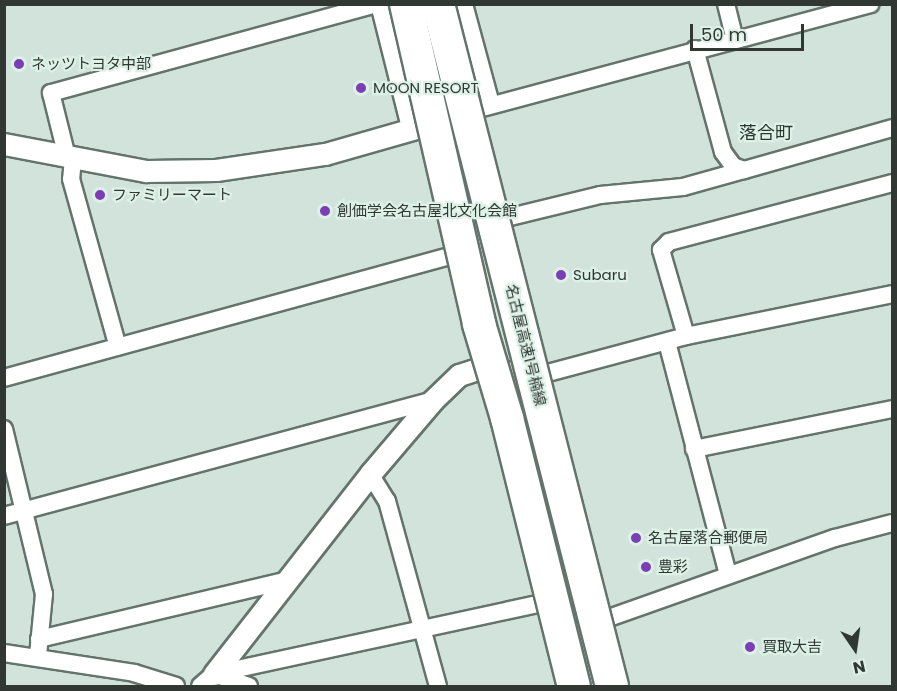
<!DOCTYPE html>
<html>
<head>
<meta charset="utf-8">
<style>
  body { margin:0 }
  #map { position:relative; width:897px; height:691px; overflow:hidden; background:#d1e3da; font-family:Poppins,"Noto Sans JP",sans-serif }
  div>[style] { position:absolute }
  .roads { filter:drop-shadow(2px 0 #64746c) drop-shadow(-2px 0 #64746c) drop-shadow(0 2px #64746c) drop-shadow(0 -2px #64746c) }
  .minor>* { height:16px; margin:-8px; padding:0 8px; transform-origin:8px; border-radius:8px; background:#fff }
  .tertiary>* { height:21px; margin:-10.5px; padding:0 10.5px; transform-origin:10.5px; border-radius:10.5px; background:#fff }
  .motorway>* { height:32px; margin:-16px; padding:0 16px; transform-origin:16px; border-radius:16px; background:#fff }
  .bridges { filter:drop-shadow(2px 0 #64746c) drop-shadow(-2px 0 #64746c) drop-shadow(0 2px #64746c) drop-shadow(0 -2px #64746c) }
  .motorway-bridge>* { height:32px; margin:-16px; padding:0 16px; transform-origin:16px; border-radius:16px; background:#fff }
  .dots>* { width:16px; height:16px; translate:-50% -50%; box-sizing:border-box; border:3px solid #def1e7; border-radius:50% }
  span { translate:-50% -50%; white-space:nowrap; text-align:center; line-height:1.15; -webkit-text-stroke:4.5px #def1e7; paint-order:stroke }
  .poi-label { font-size:15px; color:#313834 }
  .left { translate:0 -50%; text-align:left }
  .street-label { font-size:15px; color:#313834 }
  .quarter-label { font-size:18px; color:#293730 }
  .frame { position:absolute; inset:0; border:6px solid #313834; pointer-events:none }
  .north { position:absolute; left:825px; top:619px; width:60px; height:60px; -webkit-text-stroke:4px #def1e7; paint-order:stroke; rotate:167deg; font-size:16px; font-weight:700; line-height:24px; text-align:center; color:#313834 }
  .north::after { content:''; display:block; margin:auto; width:21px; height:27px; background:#313834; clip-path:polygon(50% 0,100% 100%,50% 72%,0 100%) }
  .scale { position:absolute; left:690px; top:24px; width:114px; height:27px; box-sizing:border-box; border:3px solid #313834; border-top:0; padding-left:8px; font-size:18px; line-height:21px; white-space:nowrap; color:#313834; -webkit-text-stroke:4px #def1e7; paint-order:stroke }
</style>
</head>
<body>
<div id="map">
  <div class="roads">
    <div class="minor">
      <i style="left:379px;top:4px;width:131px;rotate:75.9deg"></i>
      <i style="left:464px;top:4px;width:104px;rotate:74.9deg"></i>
      <i style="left:726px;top:4px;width:36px;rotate:76deg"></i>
      <i style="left:695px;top:49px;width:107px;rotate:74.8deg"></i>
      <i style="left:723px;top:152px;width:17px;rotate:54deg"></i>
      <i style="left:733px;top:166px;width:12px;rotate:20deg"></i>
      <i style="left:744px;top:170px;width:154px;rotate:-15.8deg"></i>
      <i style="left:460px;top:114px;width:425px;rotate:-15deg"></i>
      <i style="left:67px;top:157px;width:66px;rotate:-104deg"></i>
      <i style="left:51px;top:93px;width:337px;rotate:-15.3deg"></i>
      <i style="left:73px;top:158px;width:21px;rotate:95deg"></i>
      <i style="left:71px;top:179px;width:174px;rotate:74.4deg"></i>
      <i style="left:506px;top:218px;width:97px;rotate:-13.7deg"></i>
      <i style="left:600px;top:195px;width:83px;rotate:-5.5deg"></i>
      <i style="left:683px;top:187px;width:63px;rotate:-15.6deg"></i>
      <i style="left:686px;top:336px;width:90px;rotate:-106.2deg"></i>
      <i style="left:661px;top:250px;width:11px;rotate:-45deg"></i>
      <i style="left:669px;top:242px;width:231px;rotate:-14.8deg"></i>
      <i style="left:667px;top:342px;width:241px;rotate:75.3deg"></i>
      <i style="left:489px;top:368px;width:55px;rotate:6.2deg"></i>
      <i style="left:544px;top:374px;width:147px;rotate:-15deg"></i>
      <i style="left:686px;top:336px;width:210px;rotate:-11.5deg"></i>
      <i style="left:4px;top:378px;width:474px;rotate:-15.3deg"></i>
      <i style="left:4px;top:429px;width:170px;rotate:76.4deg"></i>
      <i style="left:44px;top:594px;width:61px;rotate:95.6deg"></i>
      <i style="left:694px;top:449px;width:202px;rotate:-11.4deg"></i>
      <i style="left:370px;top:474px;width:32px;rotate:58deg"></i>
      <i style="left:387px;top:501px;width:192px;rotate:74.6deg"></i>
      <i style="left:4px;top:516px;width:444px;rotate:-15.1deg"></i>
      <i style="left:603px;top:620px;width:246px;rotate:-19.5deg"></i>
      <i style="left:835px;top:538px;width:59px;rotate:-14.7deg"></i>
      <i style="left:39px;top:639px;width:256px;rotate:-13.3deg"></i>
      <i style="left:4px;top:653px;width:132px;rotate:8.7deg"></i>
      <i style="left:134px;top:673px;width:44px;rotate:17.2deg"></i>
      <i style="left:200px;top:686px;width:18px;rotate:-41deg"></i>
      <i style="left:249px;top:686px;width:37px;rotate:-161deg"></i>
      <i style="left:214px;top:674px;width:340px;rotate:-12.2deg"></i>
    </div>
    <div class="tertiary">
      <i style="left:4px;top:144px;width:145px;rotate:10.8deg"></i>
      <i style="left:146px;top:171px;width:70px;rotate:-0.8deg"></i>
      <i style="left:216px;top:170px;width:110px;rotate:-8.4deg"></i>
      <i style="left:325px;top:154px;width:105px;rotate:-16deg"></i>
      <i style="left:214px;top:674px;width:254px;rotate:-52deg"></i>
      <i style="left:370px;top:474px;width:97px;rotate:-49.6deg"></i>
      <i style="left:433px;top:400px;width:36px;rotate:-44deg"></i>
      <i style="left:459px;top:375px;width:26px;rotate:-18deg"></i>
    </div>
    <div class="motorway">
      <i style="left:517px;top:388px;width:56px;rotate:64.8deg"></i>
      <i style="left:578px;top:638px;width:49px;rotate:76deg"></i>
    </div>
  </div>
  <div class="bridges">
    <div class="motorway-bridge">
      <i style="left:406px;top:4px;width:328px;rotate:77.1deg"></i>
      <i style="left:479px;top:324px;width:98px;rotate:73.4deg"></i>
      <i style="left:507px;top:418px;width:276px;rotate:76deg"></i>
      <i style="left:438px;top:4px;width:704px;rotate:75.69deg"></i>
    </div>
  </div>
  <div class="dots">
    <i style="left:19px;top:64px;background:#7b3eb4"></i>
    <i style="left:361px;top:88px;background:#7b3eb4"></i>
    <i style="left:100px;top:195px;background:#7b3eb4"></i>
    <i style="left:325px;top:211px;background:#7b3eb4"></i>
    <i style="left:561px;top:275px;background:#7b3eb4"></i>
    <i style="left:636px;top:538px;background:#7b3eb4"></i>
    <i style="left:646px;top:567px;background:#7b3eb4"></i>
    <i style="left:750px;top:647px;background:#7b3eb4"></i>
  </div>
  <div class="poi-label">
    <span class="left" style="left:31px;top:64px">ネッツトヨタ中部</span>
    <span class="left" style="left:373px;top:88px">MOON RESORT</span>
    <span class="left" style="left:112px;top:195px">ファミリーマート</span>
    <span class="left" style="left:337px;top:211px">創価学会名古屋北文化会館</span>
    <span class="left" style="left:573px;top:275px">Subaru</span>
    <span class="left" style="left:648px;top:538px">名古屋落合郵便局</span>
    <span class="left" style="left:658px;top:567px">豊彩</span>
    <span class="left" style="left:762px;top:647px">買取大吉</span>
  </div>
  <div class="street-label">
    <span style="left:526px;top:345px;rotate:76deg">名古屋高速1号楠線</span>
  </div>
  <div class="quarter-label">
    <span style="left:766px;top:133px">落合町</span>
  </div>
  <div class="frame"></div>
  <div class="north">N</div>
  <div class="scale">50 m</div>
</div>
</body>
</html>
